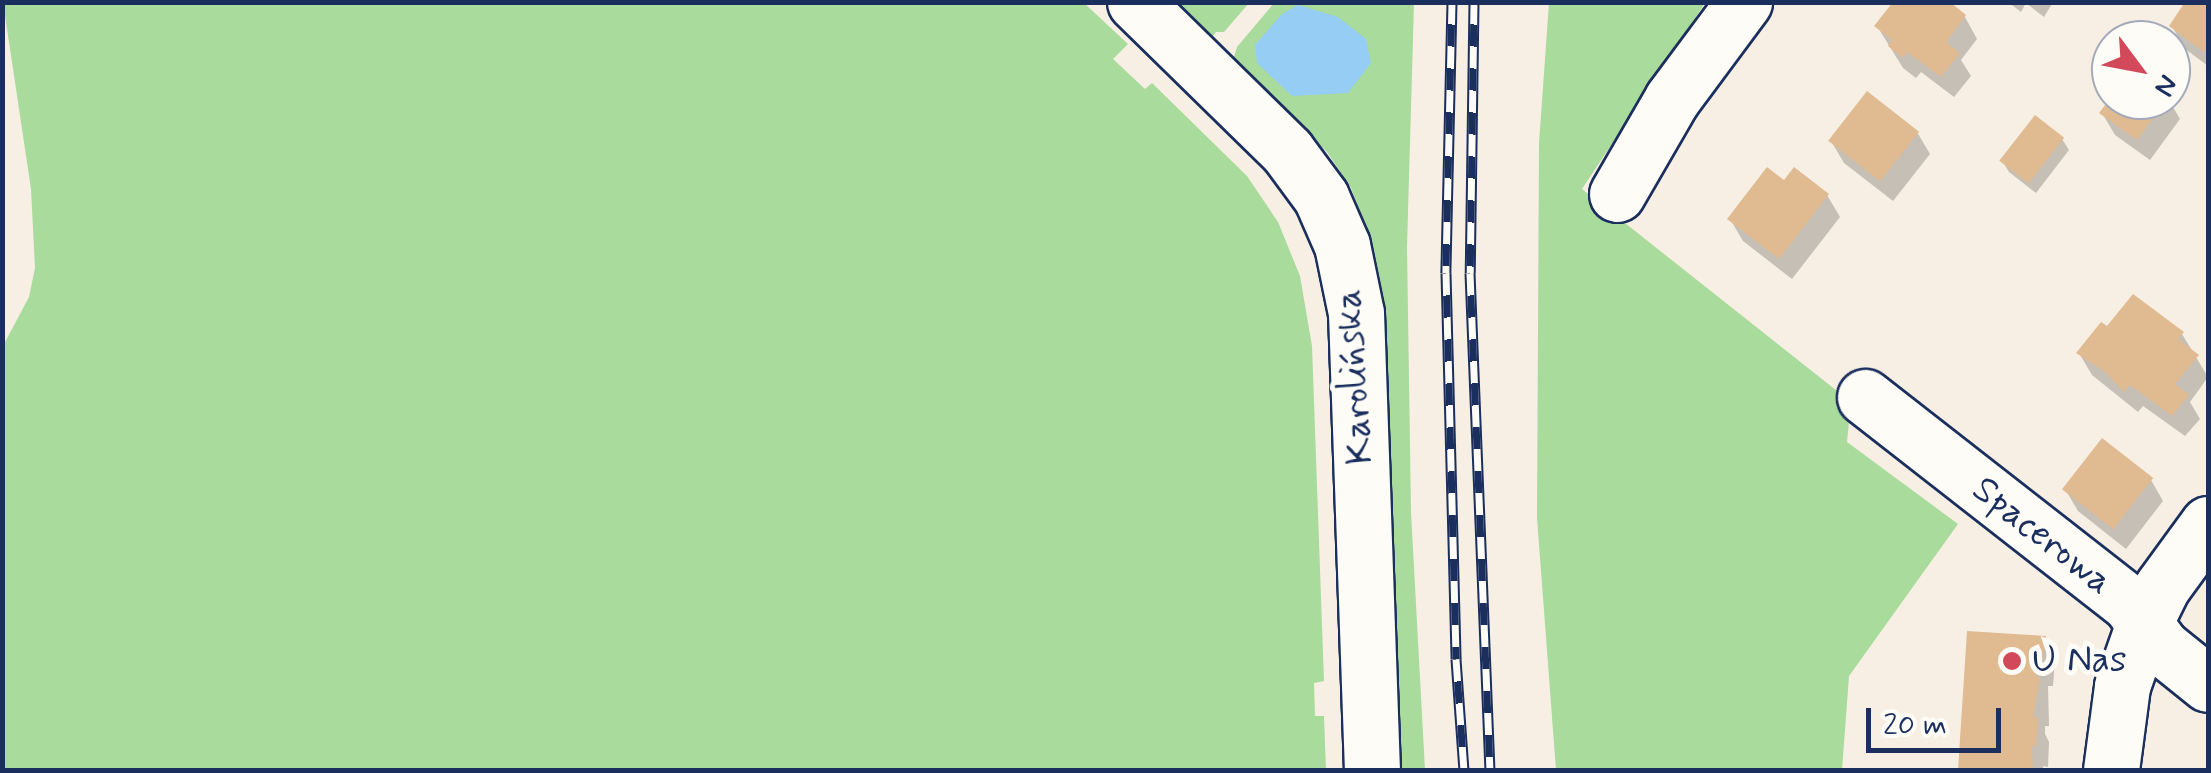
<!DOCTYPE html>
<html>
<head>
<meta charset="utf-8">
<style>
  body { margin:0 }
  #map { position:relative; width:2211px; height:773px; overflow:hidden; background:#f7efe3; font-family:Mynerve,sans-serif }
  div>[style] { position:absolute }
  .green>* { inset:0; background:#a8db9c }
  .water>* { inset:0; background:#95cdf5 }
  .shadow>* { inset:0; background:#0003 }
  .building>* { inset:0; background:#e0ba91; transform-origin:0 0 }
  .roads { filter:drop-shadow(2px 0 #1b2f5e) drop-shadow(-2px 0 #1b2f5e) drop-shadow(0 2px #1b2f5e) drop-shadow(0 -2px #1b2f5e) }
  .minor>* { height:55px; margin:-27.5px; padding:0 27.5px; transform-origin:27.5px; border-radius:27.5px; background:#fdfcf7 }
  .rail>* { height:11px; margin-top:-5.5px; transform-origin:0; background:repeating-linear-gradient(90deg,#fdfcf7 0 22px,#1b2f5e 0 44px); box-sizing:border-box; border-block:2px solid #1b2f5e }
  .dots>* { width:28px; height:28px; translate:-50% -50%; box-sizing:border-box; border:5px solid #fdfcf7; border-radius:50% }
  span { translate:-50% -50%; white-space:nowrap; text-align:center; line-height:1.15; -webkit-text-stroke:10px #fdfcf7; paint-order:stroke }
  .street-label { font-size:38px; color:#1b2f5e }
  .poi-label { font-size:38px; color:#1b2f5e }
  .left { translate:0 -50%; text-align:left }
  .frame { position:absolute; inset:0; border:5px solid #1b2f5e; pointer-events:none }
  .north { position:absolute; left:2091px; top:20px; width:100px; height:100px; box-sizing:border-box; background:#fdfcf7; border:2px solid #a3aaba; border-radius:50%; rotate:122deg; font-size:28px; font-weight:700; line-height:40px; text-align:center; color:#1b2f5e }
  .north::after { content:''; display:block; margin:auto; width:35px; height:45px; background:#d1495b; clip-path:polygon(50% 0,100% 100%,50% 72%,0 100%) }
  .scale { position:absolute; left:1866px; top:708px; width:135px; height:45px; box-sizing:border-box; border:5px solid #1b2f5e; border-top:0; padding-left:12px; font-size:30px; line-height:35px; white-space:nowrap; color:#1b2f5e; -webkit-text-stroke:8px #fdfcf7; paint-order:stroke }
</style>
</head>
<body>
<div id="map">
  <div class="green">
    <i style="clip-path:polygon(3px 2px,1084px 3px,1128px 44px,1113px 59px,1145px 89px,1152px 83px,1247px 176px,1278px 222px,1300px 276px,1312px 346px,1324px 681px,1314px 683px,1315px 716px,1324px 716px,1326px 770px,3px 770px,3px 346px,29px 297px,35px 268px,31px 189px)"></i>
    <i style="clip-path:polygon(1173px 3px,1249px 3px,1224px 32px,1216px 32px,1211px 39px)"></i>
    <i style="clip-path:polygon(1274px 3px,1414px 3px,1407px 247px,1411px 512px,1425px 770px,1393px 770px,1380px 297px,1365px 224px,1351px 188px,1327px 152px,1233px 60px,1237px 47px)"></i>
    <i style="clip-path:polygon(1549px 3px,1705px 3px,1582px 189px,1851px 402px,1847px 442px,1958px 524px,1849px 676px,1842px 770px,1556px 770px,1537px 518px,1539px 143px)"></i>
  </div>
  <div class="water">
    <i style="clip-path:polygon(1298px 5px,1338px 17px,1366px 39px,1371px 63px,1348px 93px,1292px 96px,1257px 63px,1255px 45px,1282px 14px)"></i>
  </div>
  <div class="shadow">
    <i style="clip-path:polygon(1946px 2px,1965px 17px,1977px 39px,1961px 60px,1971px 76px,1954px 97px,1921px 72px,1916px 78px,1903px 68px,1877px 26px)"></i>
    <i style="clip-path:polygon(2008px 2px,2053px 2px,2044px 17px,2026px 3px,2021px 12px)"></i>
    <i style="clip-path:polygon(2188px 2px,2208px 2px,2208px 66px,2184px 48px,2172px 26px)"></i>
    <i style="clip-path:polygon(2112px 100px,2169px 100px,2180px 119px,2150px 160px,2115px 135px,2102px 113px)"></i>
    <i style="clip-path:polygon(1917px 132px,1930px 154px,1893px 201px,1844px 163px,1831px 141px)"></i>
    <i style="clip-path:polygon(2062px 139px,2069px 150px,2036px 193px,2009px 172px,2003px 162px)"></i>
    <i style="clip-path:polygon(1784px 184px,1827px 195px,1840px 217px,1792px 279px,1743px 241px,1730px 219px)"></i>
    <i style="clip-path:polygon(2108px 329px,2182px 334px,2208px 377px,2190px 402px,2200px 419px,2185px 436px,2143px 406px,2138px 412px,2092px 375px,2079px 353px)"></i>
    <i style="clip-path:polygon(2151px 480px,2163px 501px,2126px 549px,2078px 511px,2065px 489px)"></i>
    <i style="clip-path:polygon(1970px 633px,2042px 638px,2055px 660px,2053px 686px,2048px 686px,2049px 726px,2045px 726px,2045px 734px,2049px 742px,2048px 767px,2043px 766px,2043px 770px,1961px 770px)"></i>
  </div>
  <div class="building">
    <i style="clip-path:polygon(1893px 2px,1950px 2px,1966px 15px,1946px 42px,1960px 53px,1941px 77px,1907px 52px,1903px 58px,1888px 46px,1892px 40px,1874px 26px)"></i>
    <i style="clip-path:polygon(2185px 2px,2208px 2px,2208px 55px,2169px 26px)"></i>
    <i style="left:1867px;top:91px;width:66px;height:63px;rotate:38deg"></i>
    <i style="clip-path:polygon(2109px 100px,2166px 100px,2137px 140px,2099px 113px)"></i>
    <i style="left:2035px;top:115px;width:37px;height:58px;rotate:38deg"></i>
    <i style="clip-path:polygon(1767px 167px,1784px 180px,1794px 167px,1829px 194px,1779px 259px,1727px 219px)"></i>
    <i style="clip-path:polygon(2133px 294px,2184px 332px,2178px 339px,2199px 355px,2175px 384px,2189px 395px,2172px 416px,2130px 385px,2124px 392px,2105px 372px,2076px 353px,2101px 322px,2107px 326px)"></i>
    <i style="left:2102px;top:438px;width:65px;height:65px;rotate:38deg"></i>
    <i style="clip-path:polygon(1967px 631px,2046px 636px,2042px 665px,2037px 665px,2036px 677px,2040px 677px,2033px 717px,2038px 718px,2036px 747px,2032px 746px,2033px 770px,1958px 770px)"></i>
  </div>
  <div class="roads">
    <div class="minor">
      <i style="left:1135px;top:2px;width:213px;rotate:44.4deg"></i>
      <i style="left:1287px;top:151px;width:57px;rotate:53.5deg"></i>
      <i style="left:1321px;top:197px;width:52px;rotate:66.4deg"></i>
      <i style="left:1342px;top:245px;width:69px;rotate:78.4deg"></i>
      <i style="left:1356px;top:313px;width:457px;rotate:88deg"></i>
      <i style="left:1617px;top:194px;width:110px;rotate:-59.9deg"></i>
      <i style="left:1672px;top:99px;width:121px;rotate:-53.4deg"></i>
      <i style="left:1865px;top:397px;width:335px;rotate:38deg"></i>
      <i style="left:2129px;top:603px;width:55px;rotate:53.1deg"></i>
      <i style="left:2162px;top:647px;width:59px;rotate:38.8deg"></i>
      <i style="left:2111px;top:770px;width:85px;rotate:-82.5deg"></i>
      <i style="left:2122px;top:686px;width:64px;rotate:-70.7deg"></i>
      <i style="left:2143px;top:626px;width:43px;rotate:-64deg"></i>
      <i style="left:2162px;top:587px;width:78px;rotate:-53.9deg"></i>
    </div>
  </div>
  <div class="rail">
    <i style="left:1452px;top:2px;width:271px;rotate:91.3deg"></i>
    <i style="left:1446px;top:273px;width:386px;rotate:88.5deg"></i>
    <i style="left:1456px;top:659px;width:111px;rotate:85.9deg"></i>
    <i style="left:1474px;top:2px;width:271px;rotate:90.8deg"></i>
    <i style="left:1470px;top:273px;width:497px;rotate:87.7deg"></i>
  </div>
  <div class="dots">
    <i style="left:2012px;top:661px;background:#d1495b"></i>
  </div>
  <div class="street-label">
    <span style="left:1355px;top:377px;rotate:-94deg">Karolińska</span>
    <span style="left:2042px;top:536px;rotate:38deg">Spacerowa</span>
  </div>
  <div class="poi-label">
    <span class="left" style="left:2032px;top:661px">U Nas</span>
  </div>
  <div class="frame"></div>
  <div class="north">N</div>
  <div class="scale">20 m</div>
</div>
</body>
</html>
